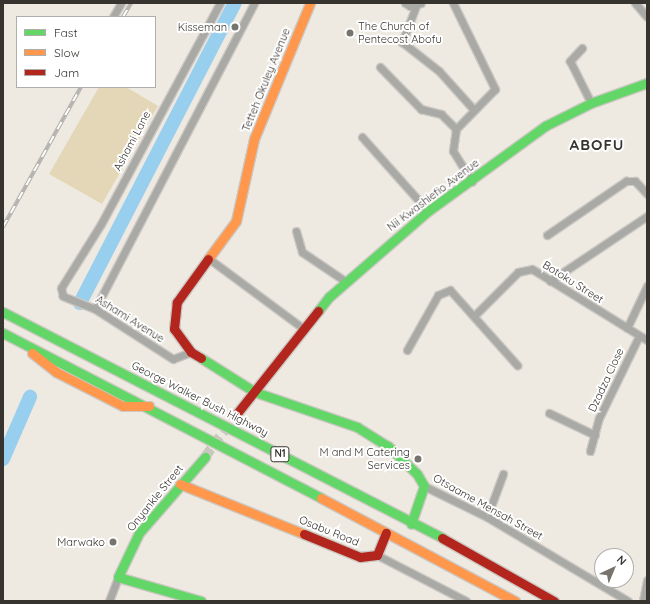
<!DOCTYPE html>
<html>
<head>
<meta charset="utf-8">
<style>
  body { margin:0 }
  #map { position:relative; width:650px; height:604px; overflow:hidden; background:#eeeae2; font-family:Quicksand,sans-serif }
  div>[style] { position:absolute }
  .green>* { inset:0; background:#e4d7b8 }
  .river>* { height:14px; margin:-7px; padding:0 7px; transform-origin:7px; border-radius:7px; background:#99cfee }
  .secondary-tunnel>* { height:10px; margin-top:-5px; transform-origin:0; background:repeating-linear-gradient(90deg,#c9c6be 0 10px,transparent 0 15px) }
  .roads { filter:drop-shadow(1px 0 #ccc8c3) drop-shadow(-1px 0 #ccc8c3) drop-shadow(0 1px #ccc8c3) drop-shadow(0 -1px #ccc8c3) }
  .street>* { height:7px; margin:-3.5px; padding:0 3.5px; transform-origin:3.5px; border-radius:3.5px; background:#a9a9a6 }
  .fast>* { height:9px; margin:-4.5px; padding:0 4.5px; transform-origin:4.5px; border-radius:4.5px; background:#63d668 }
  .slow>* { height:9px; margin:-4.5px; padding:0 4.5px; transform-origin:4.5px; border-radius:4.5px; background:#ff974d }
  .jam>* { height:9px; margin:-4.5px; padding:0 4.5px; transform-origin:4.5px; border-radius:4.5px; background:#b3261e }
  .rail>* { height:4px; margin-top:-2px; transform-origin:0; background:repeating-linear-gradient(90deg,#fff 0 8px,#b2b0ac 0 16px); box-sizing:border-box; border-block:1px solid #b2b0ac }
  .dots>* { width:11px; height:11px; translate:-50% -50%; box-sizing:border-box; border:2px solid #fff; border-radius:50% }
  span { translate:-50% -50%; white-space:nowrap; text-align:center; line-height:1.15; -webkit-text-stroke:4px #fff; paint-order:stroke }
  .shield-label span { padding:1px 3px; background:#fff; border:1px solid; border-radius:3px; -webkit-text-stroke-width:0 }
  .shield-label { font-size:10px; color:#37342f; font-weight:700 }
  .poi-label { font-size:11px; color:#37342f }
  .right { translate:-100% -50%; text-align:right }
  .left { translate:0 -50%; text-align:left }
  .street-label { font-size:11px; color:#37342f }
  .district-label { font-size:15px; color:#37342f; font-weight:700; letter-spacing:1px }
  .frame { position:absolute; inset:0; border:4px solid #37342f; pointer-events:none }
  .legend { position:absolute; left:16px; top:16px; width:140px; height:72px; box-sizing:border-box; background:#fff; border:1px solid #afaeac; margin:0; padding:5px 7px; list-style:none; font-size:12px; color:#37342f }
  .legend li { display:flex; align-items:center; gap:8px; height:20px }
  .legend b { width:20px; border:1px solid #afaeac }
  .north { position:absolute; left:594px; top:548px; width:40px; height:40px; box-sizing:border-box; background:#fff; border:1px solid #afaeac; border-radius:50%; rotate:44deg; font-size:11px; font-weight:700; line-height:16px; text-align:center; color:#37342f }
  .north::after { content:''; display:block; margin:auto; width:14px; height:18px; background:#77746e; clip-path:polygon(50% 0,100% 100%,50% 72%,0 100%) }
</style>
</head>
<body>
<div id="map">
  <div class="green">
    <i style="clip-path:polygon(99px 87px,126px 87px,158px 106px,102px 204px,49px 174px)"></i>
  </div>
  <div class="river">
    <i style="left:80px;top:303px;width:338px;rotate:-62.7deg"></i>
    <i style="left:3px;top:459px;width:68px;rotate:-66.5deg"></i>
  </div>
  <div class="secondary-tunnel">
    <i style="left:205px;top:457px;width:56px;rotate:-53.7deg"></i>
  </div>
  <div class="roads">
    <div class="street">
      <i style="left:405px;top:3px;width:6px;rotate:31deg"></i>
      <i style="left:410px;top:6px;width:11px;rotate:-15deg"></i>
      <i style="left:453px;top:3px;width:96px;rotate:64deg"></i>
      <i style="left:495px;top:89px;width:56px;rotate:134.3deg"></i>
      <i style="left:456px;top:129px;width:22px;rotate:98deg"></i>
      <i style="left:453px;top:151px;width:36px;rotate:58deg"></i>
      <i style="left:635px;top:3px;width:18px;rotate:49deg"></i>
      <i style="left:416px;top:6px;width:39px;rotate:111deg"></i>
      <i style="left:402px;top:42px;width:47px;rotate:38.1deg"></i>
      <i style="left:439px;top:71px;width:52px;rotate:48.1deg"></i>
      <i style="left:113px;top:17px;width:16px;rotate:-60deg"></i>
      <i style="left:582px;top:48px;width:18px;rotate:133deg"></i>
      <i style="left:570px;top:61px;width:47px;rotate:63.4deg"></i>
      <i style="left:380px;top:67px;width:59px;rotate:45.7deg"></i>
      <i style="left:421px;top:109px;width:21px;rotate:14deg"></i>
      <i style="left:441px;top:114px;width:21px;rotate:45deg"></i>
      <i style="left:362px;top:137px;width:99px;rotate:48.3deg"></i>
      <i style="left:296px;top:231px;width:22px;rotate:74deg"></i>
      <i style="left:302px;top:252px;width:52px;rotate:34deg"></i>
      <i style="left:547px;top:235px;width:96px;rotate:-34.4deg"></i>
      <i style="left:626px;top:181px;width:9px"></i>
      <i style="left:635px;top:181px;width:18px;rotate:47deg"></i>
      <i style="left:208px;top:258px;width:119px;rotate:36.5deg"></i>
      <i style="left:550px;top:281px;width:117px;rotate:-33.8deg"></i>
      <i style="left:95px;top:309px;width:345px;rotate:-62.5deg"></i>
      <i style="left:474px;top:316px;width:62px;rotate:-45deg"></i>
      <i style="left:518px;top:272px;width:14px;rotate:-12deg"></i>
      <i style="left:532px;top:269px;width:135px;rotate:31.7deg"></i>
      <i style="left:627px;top:328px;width:47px;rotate:-64.5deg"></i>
      <i style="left:407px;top:350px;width:63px;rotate:-60.6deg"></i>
      <i style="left:438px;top:295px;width:13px;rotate:-23deg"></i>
      <i style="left:450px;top:290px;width:101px;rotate:48.2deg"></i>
      <i style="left:191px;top:352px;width:19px;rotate:159deg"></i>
      <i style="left:173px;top:359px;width:93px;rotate:-147.3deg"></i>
      <i style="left:95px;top:309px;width:35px;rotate:-158deg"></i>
      <i style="left:63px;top:296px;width:8px;rotate:-104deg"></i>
      <i style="left:61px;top:288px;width:75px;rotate:-58deg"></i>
      <i style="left:101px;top:224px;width:251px;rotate:-61.7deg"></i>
      <i style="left:549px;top:413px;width:51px;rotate:25.6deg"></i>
      <i style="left:590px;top:451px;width:34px;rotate:-75deg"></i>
      <i style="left:599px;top:418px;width:91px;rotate:-64deg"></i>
      <i style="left:424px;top:486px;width:70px;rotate:26.2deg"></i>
      <i style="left:487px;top:517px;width:164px;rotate:30.8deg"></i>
      <i style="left:487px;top:517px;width:46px;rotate:-69.6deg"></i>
      <i style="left:377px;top:555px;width:100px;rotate:27.3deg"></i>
      <i style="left:109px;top:601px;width:26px;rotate:-69deg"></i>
      <i style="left:643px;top:601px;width:21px;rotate:-79deg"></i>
    </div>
    <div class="fast">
      <i style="left:318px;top:311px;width:18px;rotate:-52deg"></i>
      <i style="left:329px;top:297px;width:131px;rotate:-41deg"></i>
      <i style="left:428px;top:211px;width:145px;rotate:-36deg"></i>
      <i style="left:545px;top:126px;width:51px;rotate:-26.6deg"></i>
      <i style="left:591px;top:103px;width:59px;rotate:-19.7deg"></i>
      <i style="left:3px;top:312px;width:494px;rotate:27.2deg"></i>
      <i style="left:3px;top:333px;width:358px;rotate:27.4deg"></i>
      <i style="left:201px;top:358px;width:64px;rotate:32.2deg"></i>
      <i style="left:255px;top:392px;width:108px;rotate:18.9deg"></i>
      <i style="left:357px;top:427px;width:36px;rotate:32deg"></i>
      <i style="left:388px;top:446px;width:40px;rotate:44deg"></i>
      <i style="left:417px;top:474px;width:14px;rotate:60deg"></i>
      <i style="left:424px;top:486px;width:40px;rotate:108.9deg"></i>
      <i style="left:201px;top:601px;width:86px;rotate:-163.9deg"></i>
      <i style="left:118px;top:577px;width:49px;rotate:-64.5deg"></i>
      <i style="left:139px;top:533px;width:101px;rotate:-49deg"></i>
    </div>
    <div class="slow">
      <i style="left:208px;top:259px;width:47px;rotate:-53.6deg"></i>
      <i style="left:236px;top:221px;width:84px;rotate:-77.6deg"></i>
      <i style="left:254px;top:139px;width:147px;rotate:-67.6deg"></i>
      <i style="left:32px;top:353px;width:31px;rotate:38deg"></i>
      <i style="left:56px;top:372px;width:75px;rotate:26.9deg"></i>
      <i style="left:123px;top:406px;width:26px"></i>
      <i style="left:180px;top:484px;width:134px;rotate:22deg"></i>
      <i style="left:321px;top:498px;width:220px;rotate:28deg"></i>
    </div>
    <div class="jam">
      <i style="left:201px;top:358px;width:12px;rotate:-149deg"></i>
      <i style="left:191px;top:352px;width:29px;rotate:-126deg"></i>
      <i style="left:174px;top:329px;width:27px;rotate:-84deg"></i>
      <i style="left:177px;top:302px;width:53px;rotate:-54.2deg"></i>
      <i style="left:238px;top:412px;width:129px;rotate:-51.6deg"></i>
      <i style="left:304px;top:534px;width:61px;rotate:22.3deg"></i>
      <i style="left:360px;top:557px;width:17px;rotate:-7deg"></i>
      <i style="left:377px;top:555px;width:24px;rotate:-68deg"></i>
      <i style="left:442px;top:538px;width:129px;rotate:29.4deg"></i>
    </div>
  </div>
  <div class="rail">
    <i style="left:123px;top:17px;width:16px;rotate:-60deg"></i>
    <i style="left:3px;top:227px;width:160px;rotate:-60.9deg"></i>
  </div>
  <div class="dots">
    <i style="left:235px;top:27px;background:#77746e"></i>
    <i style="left:350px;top:33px;background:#77746e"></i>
    <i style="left:418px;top:459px;background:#77746e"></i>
    <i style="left:113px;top:542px;background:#77746e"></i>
  </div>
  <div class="shield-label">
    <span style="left:280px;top:454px">N1</span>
  </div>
  <div class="poi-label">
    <span class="right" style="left:227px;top:27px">Kisseman</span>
    <span class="left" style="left:358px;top:33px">The Church of<br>Pentecost Abofu</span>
    <span class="right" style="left:410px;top:459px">M and M Catering<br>Services</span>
    <span class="right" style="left:105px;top:542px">Marwako</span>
  </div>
  <div class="street-label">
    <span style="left:266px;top:80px;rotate:-68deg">Tetteh Okuley Avenue</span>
    <span style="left:132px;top:141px;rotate:-62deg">Ashami Lane</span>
    <span style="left:433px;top:195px;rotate:-37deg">Nii Kwashiefio Avenue</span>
    <span style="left:573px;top:282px;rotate:32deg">Botoku Street</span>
    <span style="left:130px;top:319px;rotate:32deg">Ashami Avenue</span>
    <span style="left:606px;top:380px;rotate:-65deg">Dzadza Close</span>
    <span style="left:200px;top:399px;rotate:27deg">George Walker Bush Highway</span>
    <span style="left:155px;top:498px;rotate:-51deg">Onyankle Street</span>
    <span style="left:488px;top:507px;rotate:29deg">Otsaame Mensah Street</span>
    <span style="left:329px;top:531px;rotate:22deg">Osabu Road</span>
  </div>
  <div class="district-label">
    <span style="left:597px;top:145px">ABOFU</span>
  </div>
  <div class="frame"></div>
  <ul class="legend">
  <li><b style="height:5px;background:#63d668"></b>Fast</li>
  <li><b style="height:5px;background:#ff974d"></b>Slow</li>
  <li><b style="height:5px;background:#b3261e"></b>Jam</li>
  </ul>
  <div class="north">N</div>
</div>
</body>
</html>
